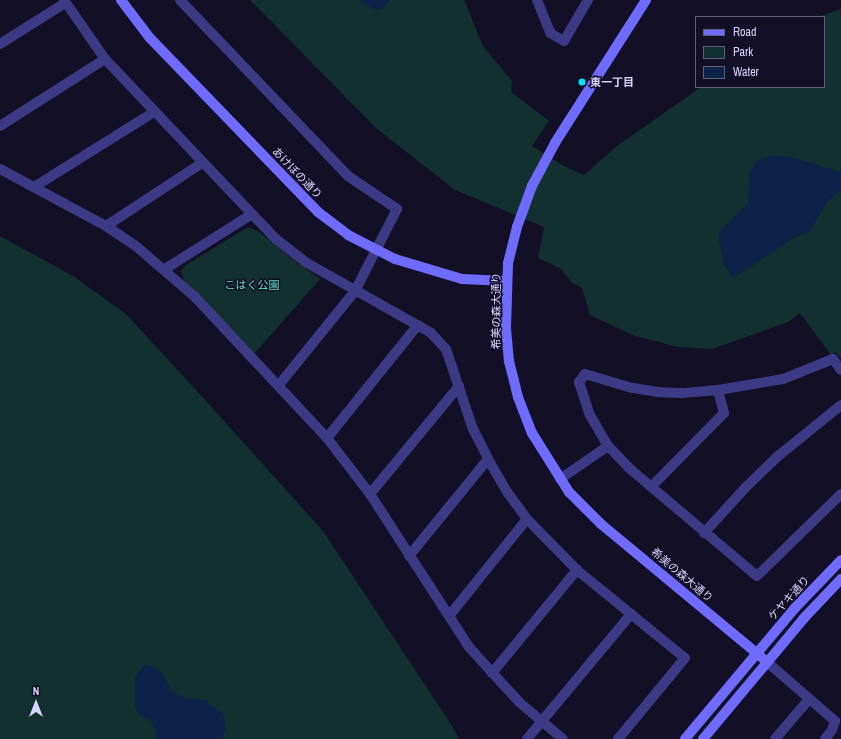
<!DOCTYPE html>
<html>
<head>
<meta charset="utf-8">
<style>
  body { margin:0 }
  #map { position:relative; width:841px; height:739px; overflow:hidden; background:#130f26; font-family:"Archivo Narrow","Noto Sans JP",sans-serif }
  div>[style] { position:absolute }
  .green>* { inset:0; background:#12302f }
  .water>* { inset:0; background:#0c2248 }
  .street>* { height:10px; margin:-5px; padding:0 5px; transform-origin:5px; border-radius:5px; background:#3d3a85 }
  .secondary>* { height:10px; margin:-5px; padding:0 5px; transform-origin:5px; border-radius:5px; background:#6f6bff }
  .dots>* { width:11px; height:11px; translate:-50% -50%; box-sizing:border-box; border:2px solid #130f26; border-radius:50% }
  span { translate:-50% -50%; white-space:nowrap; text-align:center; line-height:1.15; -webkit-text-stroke:3px #130f26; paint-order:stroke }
  .poi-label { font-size:11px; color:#d9d4ff; font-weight:700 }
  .left { translate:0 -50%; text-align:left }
  .street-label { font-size:11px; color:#d9d4ff }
  .park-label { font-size:11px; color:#5fe0c0 }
  .legend { position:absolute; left:695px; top:16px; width:130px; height:72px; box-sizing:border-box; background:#130f26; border:1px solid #625e7d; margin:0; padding:5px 7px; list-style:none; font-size:12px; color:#d9d4ff }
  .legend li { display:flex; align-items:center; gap:8px; height:20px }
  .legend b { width:20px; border:1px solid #625e7d }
  .north { position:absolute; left:16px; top:683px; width:40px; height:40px; -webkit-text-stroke:3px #130f26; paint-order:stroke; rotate:0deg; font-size:11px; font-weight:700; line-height:16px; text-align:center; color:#d9d4ff }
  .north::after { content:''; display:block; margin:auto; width:14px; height:18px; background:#d9d4ff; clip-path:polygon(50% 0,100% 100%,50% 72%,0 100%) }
</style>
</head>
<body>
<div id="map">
  <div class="green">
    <i style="clip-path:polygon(250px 0,464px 0,483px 46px,512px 81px,511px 92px,549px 121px,532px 146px,564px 166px,584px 175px,617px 146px,701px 87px,824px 87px,824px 17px,817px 17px,841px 9px,841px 359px,836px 352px,831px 355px,800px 313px,788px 322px,712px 349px,678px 347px,635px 336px,590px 315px,582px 288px,571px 282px,561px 269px,538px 258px,544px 227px,455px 190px,376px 128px)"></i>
    <i style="clip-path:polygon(248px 227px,258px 231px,292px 259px,320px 279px,254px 354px,184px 281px,181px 271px,186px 265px)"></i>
    <i style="clip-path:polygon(0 236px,73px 276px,126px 314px,197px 391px,323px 531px,451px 724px,459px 739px,0 739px)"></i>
  </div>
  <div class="water">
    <i style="clip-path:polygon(360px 0,389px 0,389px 2px,382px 9px,374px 10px)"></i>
    <i style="clip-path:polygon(772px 155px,791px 157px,841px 172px,841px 189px,828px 201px,810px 231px,795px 237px,734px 278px,724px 266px,719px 240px,719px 232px,748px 203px,750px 171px,757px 161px)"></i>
    <i style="clip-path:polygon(144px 665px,154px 667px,162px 673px,171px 690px,184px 698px,205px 700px,223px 714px,226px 729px,222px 739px,156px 739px,156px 731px,151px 721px,138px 714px,135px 706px,135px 677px)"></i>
  </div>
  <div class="street">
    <i style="left:64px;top:0;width:72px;rotate:55.2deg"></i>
    <i style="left:105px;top:59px;width:248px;rotate:46.5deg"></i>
    <i style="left:276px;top:239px;width:39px;rotate:38deg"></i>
    <i style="left:307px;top:263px;width:142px;rotate:29.4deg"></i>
    <i style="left:431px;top:333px;width:22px;rotate:47deg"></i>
    <i style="left:446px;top:349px;width:84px;rotate:71.4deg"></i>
    <i style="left:473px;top:429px;width:34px;rotate:63deg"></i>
    <i style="left:488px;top:459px;width:39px;rotate:60deg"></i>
    <i style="left:508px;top:493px;width:32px;rotate:54deg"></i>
    <i style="left:527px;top:519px;width:71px;rotate:45.6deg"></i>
    <i style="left:577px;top:570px;width:139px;rotate:39.2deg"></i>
    <i style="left:685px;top:658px;width:105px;rotate:129.6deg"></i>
    <i style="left:180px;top:0;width:243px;rotate:46.3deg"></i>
    <i style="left:348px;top:176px;width:59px;rotate:34deg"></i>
    <i style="left:397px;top:209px;width:92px;rotate:117.1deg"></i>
    <i style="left:355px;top:291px;width:122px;rotate:129deg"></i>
    <i style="left:537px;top:0;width:35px;rotate:68deg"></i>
    <i style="left:550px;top:33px;width:16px;rotate:30deg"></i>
    <i style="left:564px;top:41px;width:48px;rotate:-59.7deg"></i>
    <i style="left:0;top:44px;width:77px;rotate:-32.2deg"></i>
    <i style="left:0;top:126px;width:125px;rotate:-32.5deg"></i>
    <i style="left:0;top:169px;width:120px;rotate:28.3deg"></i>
    <i style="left:106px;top:226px;width:37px;rotate:34deg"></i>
    <i style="left:137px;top:247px;width:77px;rotate:40.8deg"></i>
    <i style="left:195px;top:297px;width:193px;rotate:46.9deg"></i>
    <i style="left:327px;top:438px;width:71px;rotate:52.5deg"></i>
    <i style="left:370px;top:494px;width:182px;rotate:57.1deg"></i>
    <i style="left:469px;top:647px;width:74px;rotate:47.7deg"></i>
    <i style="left:519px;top:702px;width:57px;rotate:40.1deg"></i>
    <i style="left:34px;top:187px;width:142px;rotate:-32deg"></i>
    <i style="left:106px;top:226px;width:115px;rotate:-33.3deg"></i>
    <i style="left:165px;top:269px;width:103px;rotate:-32.3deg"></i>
    <i style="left:841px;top:370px;width:14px;rotate:-126deg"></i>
    <i style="left:833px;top:359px;width:54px;rotate:158.2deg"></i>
    <i style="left:783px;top:379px;width:66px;rotate:170.4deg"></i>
    <i style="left:718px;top:390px;width:36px;rotate:175deg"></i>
    <i style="left:682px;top:393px;width:24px;rotate:-178deg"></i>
    <i style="left:658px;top:392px;width:26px;rotate:-171deg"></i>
    <i style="left:632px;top:388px;width:49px;rotate:-163.4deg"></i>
    <i style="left:585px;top:374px;width:10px;rotate:127deg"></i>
    <i style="left:579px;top:382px;width:35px;rotate:72deg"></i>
    <i style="left:590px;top:415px;width:36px;rotate:60deg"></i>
    <i style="left:608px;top:446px;width:30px;rotate:46deg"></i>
    <i style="left:629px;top:468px;width:167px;rotate:40.2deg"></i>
    <i style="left:757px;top:576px;width:117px;rotate:-44.3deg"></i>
    <i style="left:327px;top:438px;width:145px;rotate:-51.2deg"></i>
    <i style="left:560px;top:479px;width:58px;rotate:-34.5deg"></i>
    <i style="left:651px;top:487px;width:104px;rotate:-45.4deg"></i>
    <i style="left:724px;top:413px;width:24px;rotate:-105deg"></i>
    <i style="left:370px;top:494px;width:140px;rotate:-50.5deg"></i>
    <i style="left:704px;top:533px;width:62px;rotate:-47.6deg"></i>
    <i style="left:746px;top:487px;width:43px;rotate:-44.1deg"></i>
    <i style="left:777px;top:457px;width:82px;rotate:-39.1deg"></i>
    <i style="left:409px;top:556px;width:125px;rotate:-50.8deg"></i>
    <i style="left:449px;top:616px;width:124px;rotate:-51.2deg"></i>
    <i style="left:767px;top:662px;width:90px;rotate:40.9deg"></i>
    <i style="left:835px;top:721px;width:9px;rotate:108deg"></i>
    <i style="left:832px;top:730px;width:11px;rotate:128deg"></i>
    <i style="left:492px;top:673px;width:134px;rotate:-50.5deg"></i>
    <i style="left:527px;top:739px;width:163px;rotate:-50.2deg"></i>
    <i style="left:775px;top:739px;width:52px;rotate:-49.6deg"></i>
  </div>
  <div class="secondary">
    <i style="left:121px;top:0;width:48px;rotate:52.7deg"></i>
    <i style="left:150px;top:38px;width:242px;rotate:46deg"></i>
    <i style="left:318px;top:212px;width:38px;rotate:37deg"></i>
    <i style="left:348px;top:235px;width:53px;rotate:27.1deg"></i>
    <i style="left:395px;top:259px;width:70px;rotate:16.6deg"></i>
    <i style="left:462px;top:279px;width:45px;rotate:2.5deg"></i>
    <i style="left:646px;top:0;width:169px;rotate:122.5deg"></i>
    <i style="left:555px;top:143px;width:49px;rotate:118.1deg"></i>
    <i style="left:532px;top:186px;width:44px;rotate:110.1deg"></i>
    <i style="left:517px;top:227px;width:38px;rotate:104deg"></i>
    <i style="left:508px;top:264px;width:64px;rotate:91.8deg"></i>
    <i style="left:506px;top:328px;width:33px;rotate:85deg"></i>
    <i style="left:509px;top:361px;width:37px;rotate:76deg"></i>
    <i style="left:518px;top:397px;width:39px;rotate:69deg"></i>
    <i style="left:532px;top:433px;width:70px;rotate:57.9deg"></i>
    <i style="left:569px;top:492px;width:45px;rotate:45deg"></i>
    <i style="left:601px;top:524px;width:216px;rotate:39.7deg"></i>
    <i style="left:685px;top:739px;width:171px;rotate:-50deg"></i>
    <i style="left:795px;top:608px;width:66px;rotate:-46.2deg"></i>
    <i style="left:703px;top:739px;width:158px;rotate:-50.1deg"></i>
    <i style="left:804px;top:618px;width:54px;rotate:-46.5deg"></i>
  </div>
  <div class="dots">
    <i style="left:582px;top:82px;background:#00e5ff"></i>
  </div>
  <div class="poi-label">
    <span class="left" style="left:590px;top:82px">東一丁目</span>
  </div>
  <div class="street-label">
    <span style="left:297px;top:173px;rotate:46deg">あけぼの通り</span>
    <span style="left:496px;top:311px;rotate:-90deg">希美の森大通り</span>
    <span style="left:682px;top:575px;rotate:40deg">希美の森大通り</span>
    <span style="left:789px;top:598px;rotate:-48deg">ケヤキ通り</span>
  </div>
  <div class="park-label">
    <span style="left:252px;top:285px">こはく公園</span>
  </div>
  <ul class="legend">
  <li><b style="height:5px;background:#6f6bff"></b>Road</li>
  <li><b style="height:11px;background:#12302f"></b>Park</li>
  <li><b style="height:11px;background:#0c2248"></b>Water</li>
  </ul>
  <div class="north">N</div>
</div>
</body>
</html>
